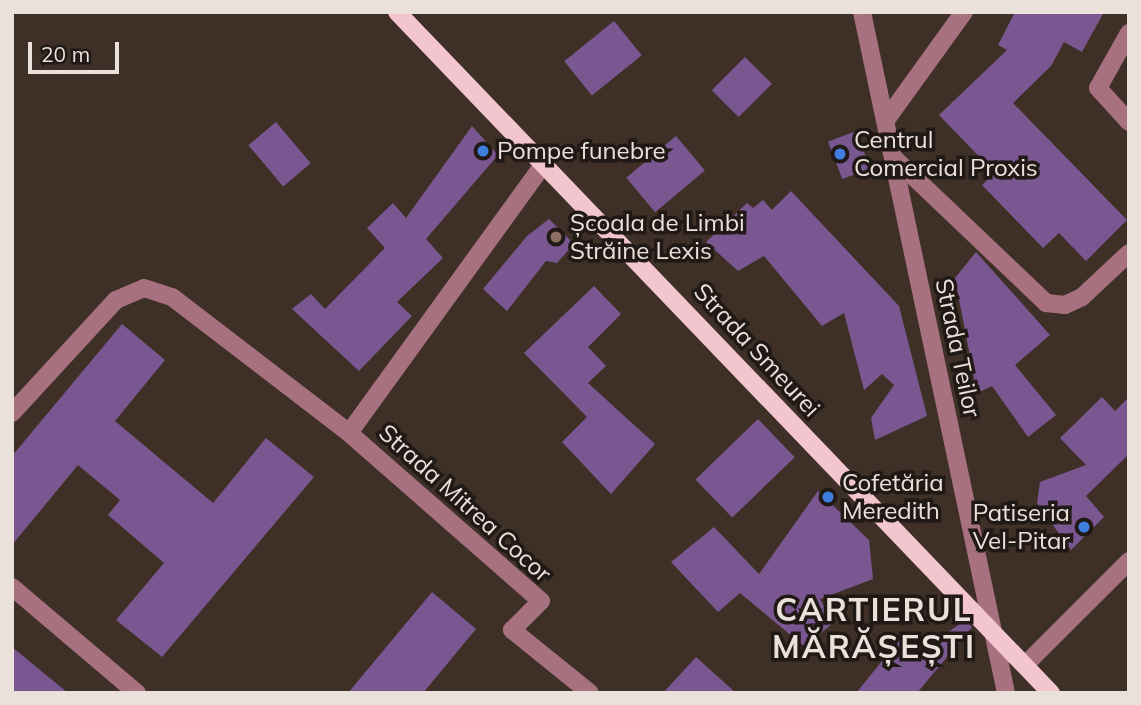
<!DOCTYPE html>
<html>
<head>
<meta charset="utf-8">
<style>
  body { margin:0 }
  #map { position:relative; width:1141px; height:705px; overflow:hidden; background:#3e3027; font-family:Mulish,sans-serif }
  div>[style] { position:absolute }
  .building>* { inset:0; background:#7a5791; transform-origin:0 0 }
  .minor>* { height:18px; margin:-9px; padding:0 9px; transform-origin:9px; border-radius:9px; background:#a8717f }
  .major>* { height:18px; margin:-9px; padding:0 9px; transform-origin:9px; border-radius:9px; background:#f3c5cf }
  .dots>* { width:19px; height:19px; translate:-50% -50%; box-sizing:border-box; border:4px solid #201915; border-radius:50% }
  span { translate:-50% -50%; white-space:nowrap; text-align:center; line-height:1.15; -webkit-text-stroke:7px #201915; paint-order:stroke }
  .poi-label { font-size:24px; color:#eae1db }
  .left { translate:0 -50%; text-align:left }
  .right { translate:-100% -50%; text-align:right }
  .street-label { font-size:24px; color:#eae1db }
  .district-label { font-size:32px; color:#eae1db; font-weight:700; letter-spacing:2px }
  .frame { position:absolute; inset:0; border:14px solid #eae1db; pointer-events:none }
  .scale { position:absolute; left:28px; top:42px; width:91px; height:32px; box-sizing:border-box; border:4px solid #eae1db; border-top:0; padding-left:9px; font-size:21px; line-height:24px; white-space:nowrap; color:#eae1db; -webkit-text-stroke:5px #201915; paint-order:stroke }
</style>
</head>
<body>
<div id="map">
  <div class="building">
    <i style="clip-path:polygon(1015px 12px,1104px 12px,1082px 52px,1064px 42px,1051px 66px,1013px 103px,1127px 220px,1086px 261px,1059px 233px,1043px 248px,982px 185px,995px 173px,939px 115px,1007px 50px,998px 45px)"></i>
    <i style="left:614px;top:21px;width:44px;height:64px;rotate:51deg"></i>
    <i style="left:745px;top:57px;width:38px;height:47px;rotate:45deg"></i>
    <i style="left:276px;top:122px;width:54px;height:36px;rotate:50deg"></i>
    <i style="clip-path:polygon(472px 126px,498px 155px,426px 239px,443px 258px,397px 302px,412px 316px,359px 371px,292px 309px,311px 294px,325px 309px,385px 248px,367px 228px,393px 203px,406px 218px)"></i>
    <i style="left:856px;top:131px;width:40px;height:30px;rotate:69deg"></i>
    <i style="left:676px;top:136px;width:45px;height:65px;rotate:50deg"></i>
    <i style="clip-path:polygon(791px 191px,899px 306px,927px 416px,875px 440px,871px 418px,894px 385px,882px 374px,864px 390px,844px 313px,822px 326px,764px 256px,738px 271px,706px 242px,747px 203px,753px 208px,763px 200px,772px 210px)"></i>
    <i style="clip-path:polygon(549px 219px,574px 244px,557px 263px,546px 261px,507px 311px,483px 289px,527px 236px)"></i>
    <i style="clip-path:polygon(976px 252px,1050px 335px,1015px 365px,1056px 415px,1028px 437px,992px 386px,977px 393px,955px 278px)"></i>
    <i style="clip-path:polygon(594px 286px,621px 314px,588px 347px,606px 366px,588px 383px,655px 444px,611px 494px,562px 442px,587px 417px,524px 353px)"></i>
    <i style="clip-path:polygon(122px 324px,165px 360px,115px 421px,213px 503px,266px 438px,314px 477px,162px 657px,116px 620px,164px 563px,108px 515px,120px 500px,78px 465px,12px 545px,12px 456px)"></i>
    <i style="clip-path:polygon(1102px 397px,1115px 411px,1129px 397px,1129px 454px,1086px 496px,1104px 517px,1071px 550px,1037px 503px,1040px 482px,1086px 465px,1060px 438px)"></i>
    <i style="left:758px;top:419px;width:53px;height:87px;rotate:46deg"></i>
    <i style="clip-path:polygon(818px 491px,869px 540px,873px 579px,820px 599px,833px 623px,805px 647px,740px 593px,718px 612px,671px 562px,714px 527px,759px 574px)"></i>
    <i style="clip-path:polygon(432px 592px,476px 629px,423px 693px,348px 693px)"></i>
    <i style="clip-path:polygon(965px 620px,972px 627px,917px 693px,856px 693px,901px 638px,921px 652px)"></i>
    <i style="clip-path:polygon(12px 647px,68px 693px,12px 693px)"></i>
    <i style="clip-path:polygon(696px 657px,736px 693px,663px 693px)"></i>
  </div>
  <div class="minor">
    <i style="left:862px;top:12px;width:696px;rotate:78.06deg"></i>
    <i style="left:1129px;top:33px;width:63px;rotate:119.4deg"></i>
    <i style="left:1098px;top:88px;width:46px;rotate:47.6deg"></i>
    <i style="left:886px;top:120px;width:133px;rotate:-54.2deg"></i>
    <i style="left:895px;top:159px;width:209px;rotate:43.6deg"></i>
    <i style="left:1046px;top:303px;width:19px;rotate:6deg"></i>
    <i style="left:1065px;top:305px;width:19px;rotate:-25deg"></i>
    <i style="left:1082px;top:297px;width:64px;rotate:-43.1deg"></i>
    <i style="left:12px;top:413px;width:154px;rotate:-47.4deg"></i>
    <i style="left:116px;top:300px;width:30px;rotate:-23deg"></i>
    <i style="left:144px;top:288px;width:29px;rotate:18deg"></i>
    <i style="left:172px;top:297px;width:223px;rotate:37.5deg"></i>
    <i style="left:349px;top:433px;width:255px;rotate:41.2deg"></i>
    <i style="left:541px;top:601px;width:41px;rotate:135deg"></i>
    <i style="left:512px;top:630px;width:100px;rotate:38.9deg"></i>
    <i style="left:349px;top:433px;width:334px;rotate:-54.1deg"></i>
    <i style="left:12px;top:587px;width:164px;rotate:40.3deg"></i>
    <i style="left:1025px;top:665px;width:147px;rotate:-45deg"></i>
  </div>
  <div class="major">
    <i style="left:397px;top:12px;width:944px;rotate:46.16deg"></i>
  </div>
  <div class="dots">
    <i style="left:483px;top:151px;background:#3f7fe0"></i>
    <i style="left:840px;top:154px;background:#3f7fe0"></i>
    <i style="left:556px;top:237px;background:#8d6e63"></i>
    <i style="left:828px;top:497px;background:#3f7fe0"></i>
    <i style="left:1084px;top:527px;background:#3f7fe0"></i>
  </div>
  <div class="poi-label">
    <span class="left" style="left:854px;top:154px">Centrul<br>Comercial Proxis</span>
    <span class="left" style="left:497px;top:151px">Pompe funebre</span>
    <span class="left" style="left:570px;top:237px">Școala de Limbi<br>Străine Lexis</span>
    <span class="left" style="left:842px;top:497px">Cofetăria<br>Meredith</span>
    <span class="right" style="left:1070px;top:527px">Patiseria<br>Vel-Pitar</span>
  </div>
  <div class="street-label">
    <span style="left:958px;top:348px;rotate:78deg">Strada Teilor</span>
    <span style="left:757px;top:350px;rotate:47deg">Strada Smeurei</span>
    <span style="left:465px;top:503px;rotate:42deg">Strada Mitrea Cocor</span>
  </div>
  <div class="district-label">
    <span style="left:874px;top:628px">CARTIERUL<br>MĂRĂȘEȘTI</span>
  </div>
  <div class="frame"></div>
  <div class="scale">20 m</div>
</div>
</body>
</html>
